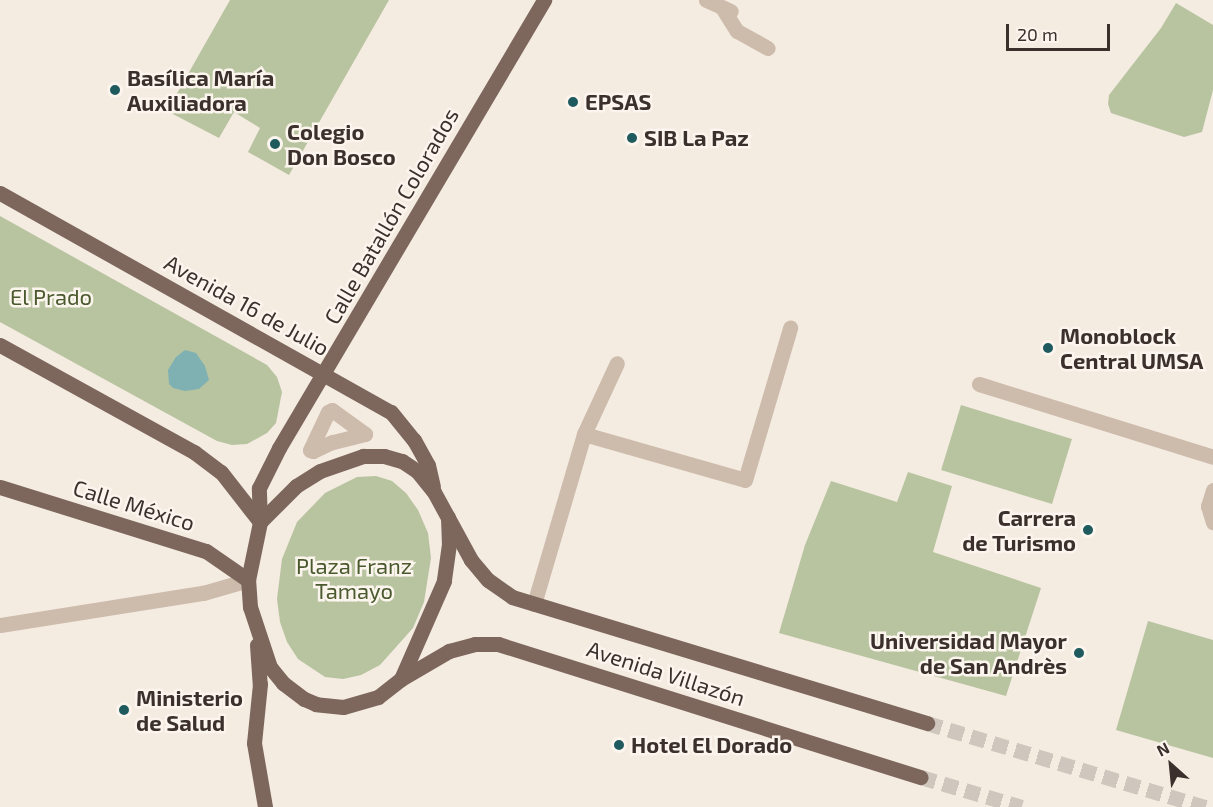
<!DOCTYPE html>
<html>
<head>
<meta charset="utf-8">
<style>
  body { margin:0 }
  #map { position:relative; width:1213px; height:807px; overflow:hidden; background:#f4ebe1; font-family:"Exo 2",sans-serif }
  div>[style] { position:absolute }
  .green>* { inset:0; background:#b8c4a0; transform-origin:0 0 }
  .water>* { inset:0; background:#7fb0b2 }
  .major-tunnel>* { height:15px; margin-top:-7.5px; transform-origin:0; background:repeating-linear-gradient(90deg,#cfc6bd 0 15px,transparent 0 23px) }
  .minor>* { height:15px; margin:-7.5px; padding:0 7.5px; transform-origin:7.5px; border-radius:7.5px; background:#cdbbac }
  .major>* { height:15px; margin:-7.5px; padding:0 7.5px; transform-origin:7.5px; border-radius:7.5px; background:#7d675c }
  .dots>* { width:16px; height:16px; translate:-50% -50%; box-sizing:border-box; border:3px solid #fbf5ee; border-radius:50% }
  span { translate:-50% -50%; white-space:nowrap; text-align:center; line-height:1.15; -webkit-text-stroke:5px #fbf5ee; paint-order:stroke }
  .poi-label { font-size:22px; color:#3b302b; font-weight:700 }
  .left { translate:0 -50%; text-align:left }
  .right { translate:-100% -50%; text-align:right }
  .street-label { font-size:22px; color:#3b302b }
  .park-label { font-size:22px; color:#4a5a2e }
  .north { position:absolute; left:1141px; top:735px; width:60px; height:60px; -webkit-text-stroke:4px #fbf5ee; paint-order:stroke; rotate:333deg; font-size:16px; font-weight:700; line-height:24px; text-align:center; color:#3b302b }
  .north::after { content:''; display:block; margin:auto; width:21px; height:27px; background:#3b302b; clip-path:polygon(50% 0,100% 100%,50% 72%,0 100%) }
  .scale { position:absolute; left:1006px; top:24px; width:104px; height:27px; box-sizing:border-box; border:3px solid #3b302b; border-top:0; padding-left:8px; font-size:18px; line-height:21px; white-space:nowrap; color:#3b302b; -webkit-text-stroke:4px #fbf5ee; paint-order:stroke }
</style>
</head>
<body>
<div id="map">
  <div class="green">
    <i style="clip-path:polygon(230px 0,389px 0,289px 175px,248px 152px,260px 128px,234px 112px,219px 138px,167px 111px)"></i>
    <i style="clip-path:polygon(1176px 3px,1213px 25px,1213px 90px,1202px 132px,1184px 137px,1111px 113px,1108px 104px,1109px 95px,1161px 28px)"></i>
    <i style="clip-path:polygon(0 216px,267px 365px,277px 377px,282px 392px,276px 423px,267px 433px,247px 444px,232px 445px,217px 441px,0 322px)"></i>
    <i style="left:961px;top:405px;width:116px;height:68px;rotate:17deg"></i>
    <i style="clip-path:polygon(908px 472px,952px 486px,933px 552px,1041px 588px,1006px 696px,779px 633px,805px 545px,831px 481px,897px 502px)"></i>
    <i style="clip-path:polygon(376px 476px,392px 481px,406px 493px,418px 510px,428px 533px,431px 558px,424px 602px,413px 628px,380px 665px,361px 675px,343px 679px,325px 677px,298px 659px,287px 642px,280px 622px,277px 599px,282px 559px,297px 522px,325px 493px,357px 477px)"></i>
    <i style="clip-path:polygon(1148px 621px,1213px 640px,1213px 758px,1116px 730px)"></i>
  </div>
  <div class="water">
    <i style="clip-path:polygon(185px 350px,196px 353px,205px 366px,209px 380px,199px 389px,185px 391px,173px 388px,169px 384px,168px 370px,176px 357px)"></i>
  </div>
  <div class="major-tunnel">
    <i style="left:927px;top:723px;width:291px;rotate:16.8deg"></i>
    <i style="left:921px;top:777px;width:105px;rotate:16.5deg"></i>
  </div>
  <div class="minor">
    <i style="left:706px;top:0;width:27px;rotate:24deg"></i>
    <i style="left:723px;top:9px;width:26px;rotate:58deg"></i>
    <i style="left:737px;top:31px;width:35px;rotate:29deg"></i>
    <i style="left:979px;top:384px;width:245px;rotate:17.3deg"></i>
    <i style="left:332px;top:410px;width:41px;rotate:36deg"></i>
    <i style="left:365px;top:434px;width:34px;rotate:166deg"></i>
    <i style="left:332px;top:442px;width:21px;rotate:155deg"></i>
    <i style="left:313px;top:451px;width:3px;rotate:-162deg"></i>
    <i style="left:310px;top:450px;width:42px;rotate:-64.7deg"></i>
    <i style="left:328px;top:412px;width:4px;rotate:-27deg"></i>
    <i style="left:584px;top:434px;width:167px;rotate:15.9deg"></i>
    <i style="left:745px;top:480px;width:159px;rotate:-73.5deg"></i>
    <i style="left:1213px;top:490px;width:17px;rotate:107deg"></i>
    <i style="left:1208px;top:506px;width:17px;rotate:73deg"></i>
    <i style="left:534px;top:604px;width:177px;rotate:-73.6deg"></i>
    <i style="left:584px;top:434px;width:78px;rotate:-65.1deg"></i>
    <i style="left:0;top:625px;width:206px;rotate:-9deg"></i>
    <i style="left:203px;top:593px;width:47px;rotate:-16.1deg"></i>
  </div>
  <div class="major">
    <i style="left:0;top:193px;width:448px;rotate:29.3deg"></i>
    <i style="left:391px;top:412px;width:36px;rotate:51deg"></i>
    <i style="left:414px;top:440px;width:29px;rotate:61deg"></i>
    <i style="left:428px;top:465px;width:22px;rotate:77deg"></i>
    <i style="left:0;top:345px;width:222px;rotate:28.9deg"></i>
    <i style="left:194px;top:452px;width:34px;rotate:37deg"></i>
    <i style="left:221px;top:472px;width:63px;rotate:52deg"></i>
    <i style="left:0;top:487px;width:216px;rotate:17.3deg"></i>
    <i style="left:206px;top:551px;width:51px;rotate:34.6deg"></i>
    <i style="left:448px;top:517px;width:27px;rotate:88deg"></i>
    <i style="left:449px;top:544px;width:37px;rotate:98deg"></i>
    <i style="left:444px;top:581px;width:107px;rotate:113.7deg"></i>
    <i style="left:401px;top:679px;width:29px;rotate:142deg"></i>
    <i style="left:378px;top:697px;width:36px;rotate:164deg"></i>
    <i style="left:343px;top:707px;width:27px;rotate:-174deg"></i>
    <i style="left:316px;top:704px;width:13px;rotate:-157deg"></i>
    <i style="left:304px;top:699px;width:26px;rotate:-143deg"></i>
    <i style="left:283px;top:683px;width:21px;rotate:-129deg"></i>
    <i style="left:270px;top:667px;width:63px;rotate:-108.4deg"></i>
    <i style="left:250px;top:607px;width:27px;rotate:-94deg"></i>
    <i style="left:248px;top:580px;width:59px;rotate:-78.3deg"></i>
    <i style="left:260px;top:522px;width:51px;rotate:-45deg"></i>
    <i style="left:296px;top:486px;width:28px;rotate:-32deg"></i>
    <i style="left:320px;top:471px;width:46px;rotate:-19.2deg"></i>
    <i style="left:363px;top:456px;width:21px"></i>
    <i style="left:384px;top:456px;width:19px;rotate:16deg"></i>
    <i style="left:402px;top:461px;width:18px;rotate:34deg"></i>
    <i style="left:417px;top:471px;width:27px;rotate:51deg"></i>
    <i style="left:434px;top:492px;width:77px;rotate:61.4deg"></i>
    <i style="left:471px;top:560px;width:26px;rotate:50deg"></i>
    <i style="left:488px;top:580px;width:29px;rotate:35deg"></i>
    <i style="left:512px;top:597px;width:434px;rotate:16.9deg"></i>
    <i style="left:260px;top:522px;width:34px;rotate:-92deg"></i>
    <i style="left:259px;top:488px;width:45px;rotate:-63.4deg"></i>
    <i style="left:279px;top:448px;width:521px;rotate:-59.39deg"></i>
    <i style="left:257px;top:645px;width:39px;rotate:86deg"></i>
    <i style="left:260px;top:684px;width:59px;rotate:95.8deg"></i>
    <i style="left:254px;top:743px;width:65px;rotate:80.2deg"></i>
    <i style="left:401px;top:679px;width:56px;rotate:-30.3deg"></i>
    <i style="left:449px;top:651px;width:27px;rotate:-15deg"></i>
    <i style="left:475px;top:644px;width:23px"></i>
    <i style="left:498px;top:644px;width:443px;rotate:17.5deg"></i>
  </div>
  <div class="dots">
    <i style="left:115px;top:90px;background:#1f5a5e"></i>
    <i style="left:573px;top:102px;background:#1f5a5e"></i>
    <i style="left:632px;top:138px;background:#1f5a5e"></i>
    <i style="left:275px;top:144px;background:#1f5a5e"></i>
    <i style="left:1048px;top:348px;background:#1f5a5e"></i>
    <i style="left:1088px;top:530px;background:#1f5a5e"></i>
    <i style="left:1079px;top:653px;background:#1f5a5e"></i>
    <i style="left:124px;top:710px;background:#1f5a5e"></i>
    <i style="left:619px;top:745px;background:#1f5a5e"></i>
  </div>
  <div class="poi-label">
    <span class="left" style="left:127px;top:90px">Basílica María<br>Auxiliadora</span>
    <span class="left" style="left:585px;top:102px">EPSAS</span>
    <span class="left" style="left:287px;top:144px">Colegio<br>Don Bosco</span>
    <span class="left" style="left:644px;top:138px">SIB La Paz</span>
    <span class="left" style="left:1060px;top:348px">Monoblock<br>Central UMSA</span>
    <span class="right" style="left:1076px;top:530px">Carrera<br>de Turismo</span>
    <span class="right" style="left:1067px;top:653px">Universidad Mayor<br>de San Andrès</span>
    <span class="left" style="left:136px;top:710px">Ministerio<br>de Salud</span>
    <span class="left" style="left:631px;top:745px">Hotel El Dorado</span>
  </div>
  <div class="street-label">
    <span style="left:391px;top:216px;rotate:-60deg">Calle Batallón Colorados</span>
    <span style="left:247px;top:305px;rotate:29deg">Avenida 16 de Julio</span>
    <span style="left:134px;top:505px;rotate:17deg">Calle México</span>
    <span style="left:666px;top:673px;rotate:18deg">Avenida Villazón</span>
  </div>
  <div class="park-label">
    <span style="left:51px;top:297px">El Prado</span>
    <span style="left:354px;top:578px">Plaza Franz<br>Tamayo</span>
  </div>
  <div class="north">N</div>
  <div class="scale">20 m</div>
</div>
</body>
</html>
